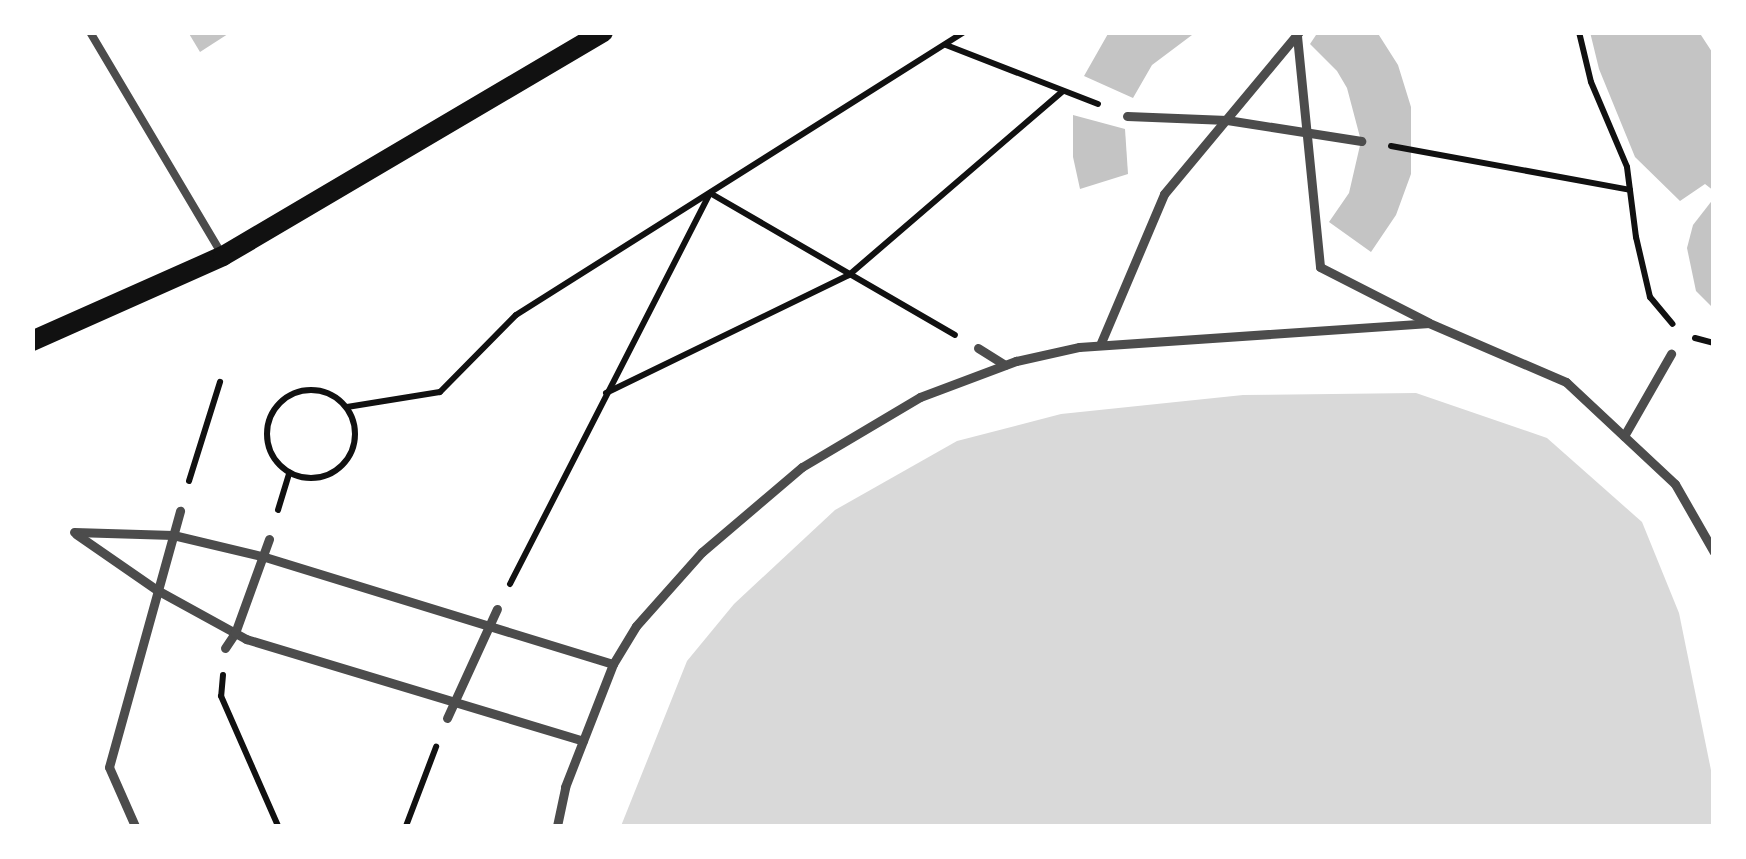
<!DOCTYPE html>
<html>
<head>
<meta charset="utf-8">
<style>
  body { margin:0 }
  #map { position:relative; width:1746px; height:859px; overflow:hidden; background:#fff; font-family:Bitter,serif }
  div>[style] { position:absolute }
  .water>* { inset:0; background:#d9d9d9 }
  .building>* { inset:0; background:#c4c4c4 }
  .path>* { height:6px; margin:-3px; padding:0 3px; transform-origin:3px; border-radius:3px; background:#111 }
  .path>.ring { margin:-3px; padding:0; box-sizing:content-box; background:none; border:6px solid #111; border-radius:50% }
  .service>* { height:8px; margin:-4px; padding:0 4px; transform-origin:4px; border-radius:4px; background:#4c4c4c }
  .pedestrian>* { height:9px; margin:-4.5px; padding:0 4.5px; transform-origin:4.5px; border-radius:4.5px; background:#4c4c4c }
  .secondary>* { height:20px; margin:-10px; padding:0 10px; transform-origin:10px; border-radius:10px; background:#111 }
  span { translate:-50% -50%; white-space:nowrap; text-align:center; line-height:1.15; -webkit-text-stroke:8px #fff; paint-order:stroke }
  .frame { position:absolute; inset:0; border:35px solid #fff; pointer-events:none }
</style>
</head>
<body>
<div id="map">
  <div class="water">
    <i style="clip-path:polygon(1416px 393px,1547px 438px,1642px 522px,1679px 613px,1713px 780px,1713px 826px,621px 826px,687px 661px,734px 604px,835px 510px,957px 441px,1061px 414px,1243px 395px)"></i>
  </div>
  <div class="building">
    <i style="clip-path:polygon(188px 32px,231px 32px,200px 52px)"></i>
    <i style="clip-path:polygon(1109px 32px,1196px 32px,1152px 65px,1133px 98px,1084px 76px)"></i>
    <i style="clip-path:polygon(1318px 32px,1377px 32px,1398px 65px,1411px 107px,1411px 174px,1396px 215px,1371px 252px,1329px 222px,1349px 193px,1361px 141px,1347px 88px,1337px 71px,1310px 44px)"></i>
    <i style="clip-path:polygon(1590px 32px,1699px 32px,1714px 55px,1714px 191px,1705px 184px,1680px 201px,1635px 157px,1599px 69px)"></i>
    <i style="clip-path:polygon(1073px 115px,1125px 129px,1128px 174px,1080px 189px,1073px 157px)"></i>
    <i style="clip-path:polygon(1714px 198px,1714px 309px,1696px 291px,1687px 248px,1693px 225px)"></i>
  </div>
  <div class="path">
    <i style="left:1579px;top:32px;width:51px;rotate:76.5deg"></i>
    <i style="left:1591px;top:82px;width:92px;rotate:67deg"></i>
    <i style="left:1627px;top:167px;width:71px;rotate:82.7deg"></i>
    <i style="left:1636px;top:237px;width:62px;rotate:76.9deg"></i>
    <i style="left:1650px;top:297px;width:35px;rotate:50deg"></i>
    <i style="left:946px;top:45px;width:163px;rotate:21.2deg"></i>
    <i style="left:1391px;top:146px;width:243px;rotate:10.4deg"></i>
    <i style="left:1695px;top:338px;width:20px;rotate:15deg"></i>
    <i class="ring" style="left:267px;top:390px;width:82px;height:82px"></i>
    <i style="left:606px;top:393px;width:270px;rotate:-25.9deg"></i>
    <i style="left:849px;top:275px;width:282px;rotate:-40.7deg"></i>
    <i style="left:347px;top:407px;width:94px;rotate:-9.2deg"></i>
    <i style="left:440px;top:392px;width:108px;rotate:-45.4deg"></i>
    <i style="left:516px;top:315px;width:530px;rotate:-32.28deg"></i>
    <i style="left:189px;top:481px;width:104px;rotate:-72.6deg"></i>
    <i style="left:278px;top:510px;width:39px;rotate:-73deg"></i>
    <i style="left:510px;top:584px;width:439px;rotate:-62.9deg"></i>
    <i style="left:710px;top:193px;width:283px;rotate:30.1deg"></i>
    <i style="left:223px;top:675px;width:21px;rotate:95deg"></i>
    <i style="left:221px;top:696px;width:142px;rotate:66.3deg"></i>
    <i style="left:406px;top:826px;width:85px;rotate:-69.2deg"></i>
  </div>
  <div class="service">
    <i style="left:90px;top:32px;width:261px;rotate:59.3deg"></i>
  </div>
  <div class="pedestrian">
    <i style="left:1297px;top:36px;width:232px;rotate:84.3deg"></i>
    <i style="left:1320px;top:267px;width:121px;rotate:27deg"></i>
    <i style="left:1127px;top:116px;width:100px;rotate:2.3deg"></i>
    <i style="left:1227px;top:120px;width:136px;rotate:8.9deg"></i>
    <i style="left:1100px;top:345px;width:164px;rotate:-67deg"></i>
    <i style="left:1164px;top:194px;width:211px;rotate:-50.2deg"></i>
    <i style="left:978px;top:348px;width:32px;rotate:32deg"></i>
    <i style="left:1624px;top:436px;width:95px;rotate:-60.2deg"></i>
    <i style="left:74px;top:532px;width:99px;rotate:1.7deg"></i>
    <i style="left:173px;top:535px;width:95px;rotate:13.4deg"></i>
    <i style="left:265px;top:557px;width:364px;rotate:17.1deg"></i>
    <i style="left:76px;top:534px;width:98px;rotate:34.7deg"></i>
    <i style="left:157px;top:590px;width:102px;rotate:28.8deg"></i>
    <i style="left:246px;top:639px;width:352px;rotate:16.8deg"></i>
    <i style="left:225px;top:648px;width:18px;rotate:-56deg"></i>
    <i style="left:235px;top:633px;width:100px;rotate:-70.1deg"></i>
    <i style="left:447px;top:718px;width:120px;rotate:-65.4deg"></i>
    <i style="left:135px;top:826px;width:64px;rotate:-113.8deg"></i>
    <i style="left:109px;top:767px;width:266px;rotate:-74.5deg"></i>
    <i style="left:557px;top:826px;width:40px;rotate:-78deg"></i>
    <i style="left:565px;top:787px;width:132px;rotate:-68.7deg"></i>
    <i style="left:613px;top:664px;width:44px;rotate:-58.8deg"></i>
    <i style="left:636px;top:626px;width:99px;rotate:-48.3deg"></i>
    <i style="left:702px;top:552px;width:131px;rotate:-40.4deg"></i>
    <i style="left:802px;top:467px;width:137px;rotate:-30.7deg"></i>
    <i style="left:920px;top:397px;width:103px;rotate:-20.6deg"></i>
    <i style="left:1016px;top:361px;width:65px;rotate:-12.5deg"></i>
    <i style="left:1079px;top:347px;width:351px;rotate:-3.9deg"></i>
    <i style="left:1429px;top:323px;width:149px;rotate:23.3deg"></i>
    <i style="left:1566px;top:382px;width:149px;rotate:43.1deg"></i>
    <i style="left:1675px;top:484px;width:78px;rotate:60.2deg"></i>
  </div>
  <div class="secondary">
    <i style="left:32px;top:341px;width:209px;rotate:-24deg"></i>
    <i style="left:223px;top:256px;width:441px;rotate:-30.5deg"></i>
  </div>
  <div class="frame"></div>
</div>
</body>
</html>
